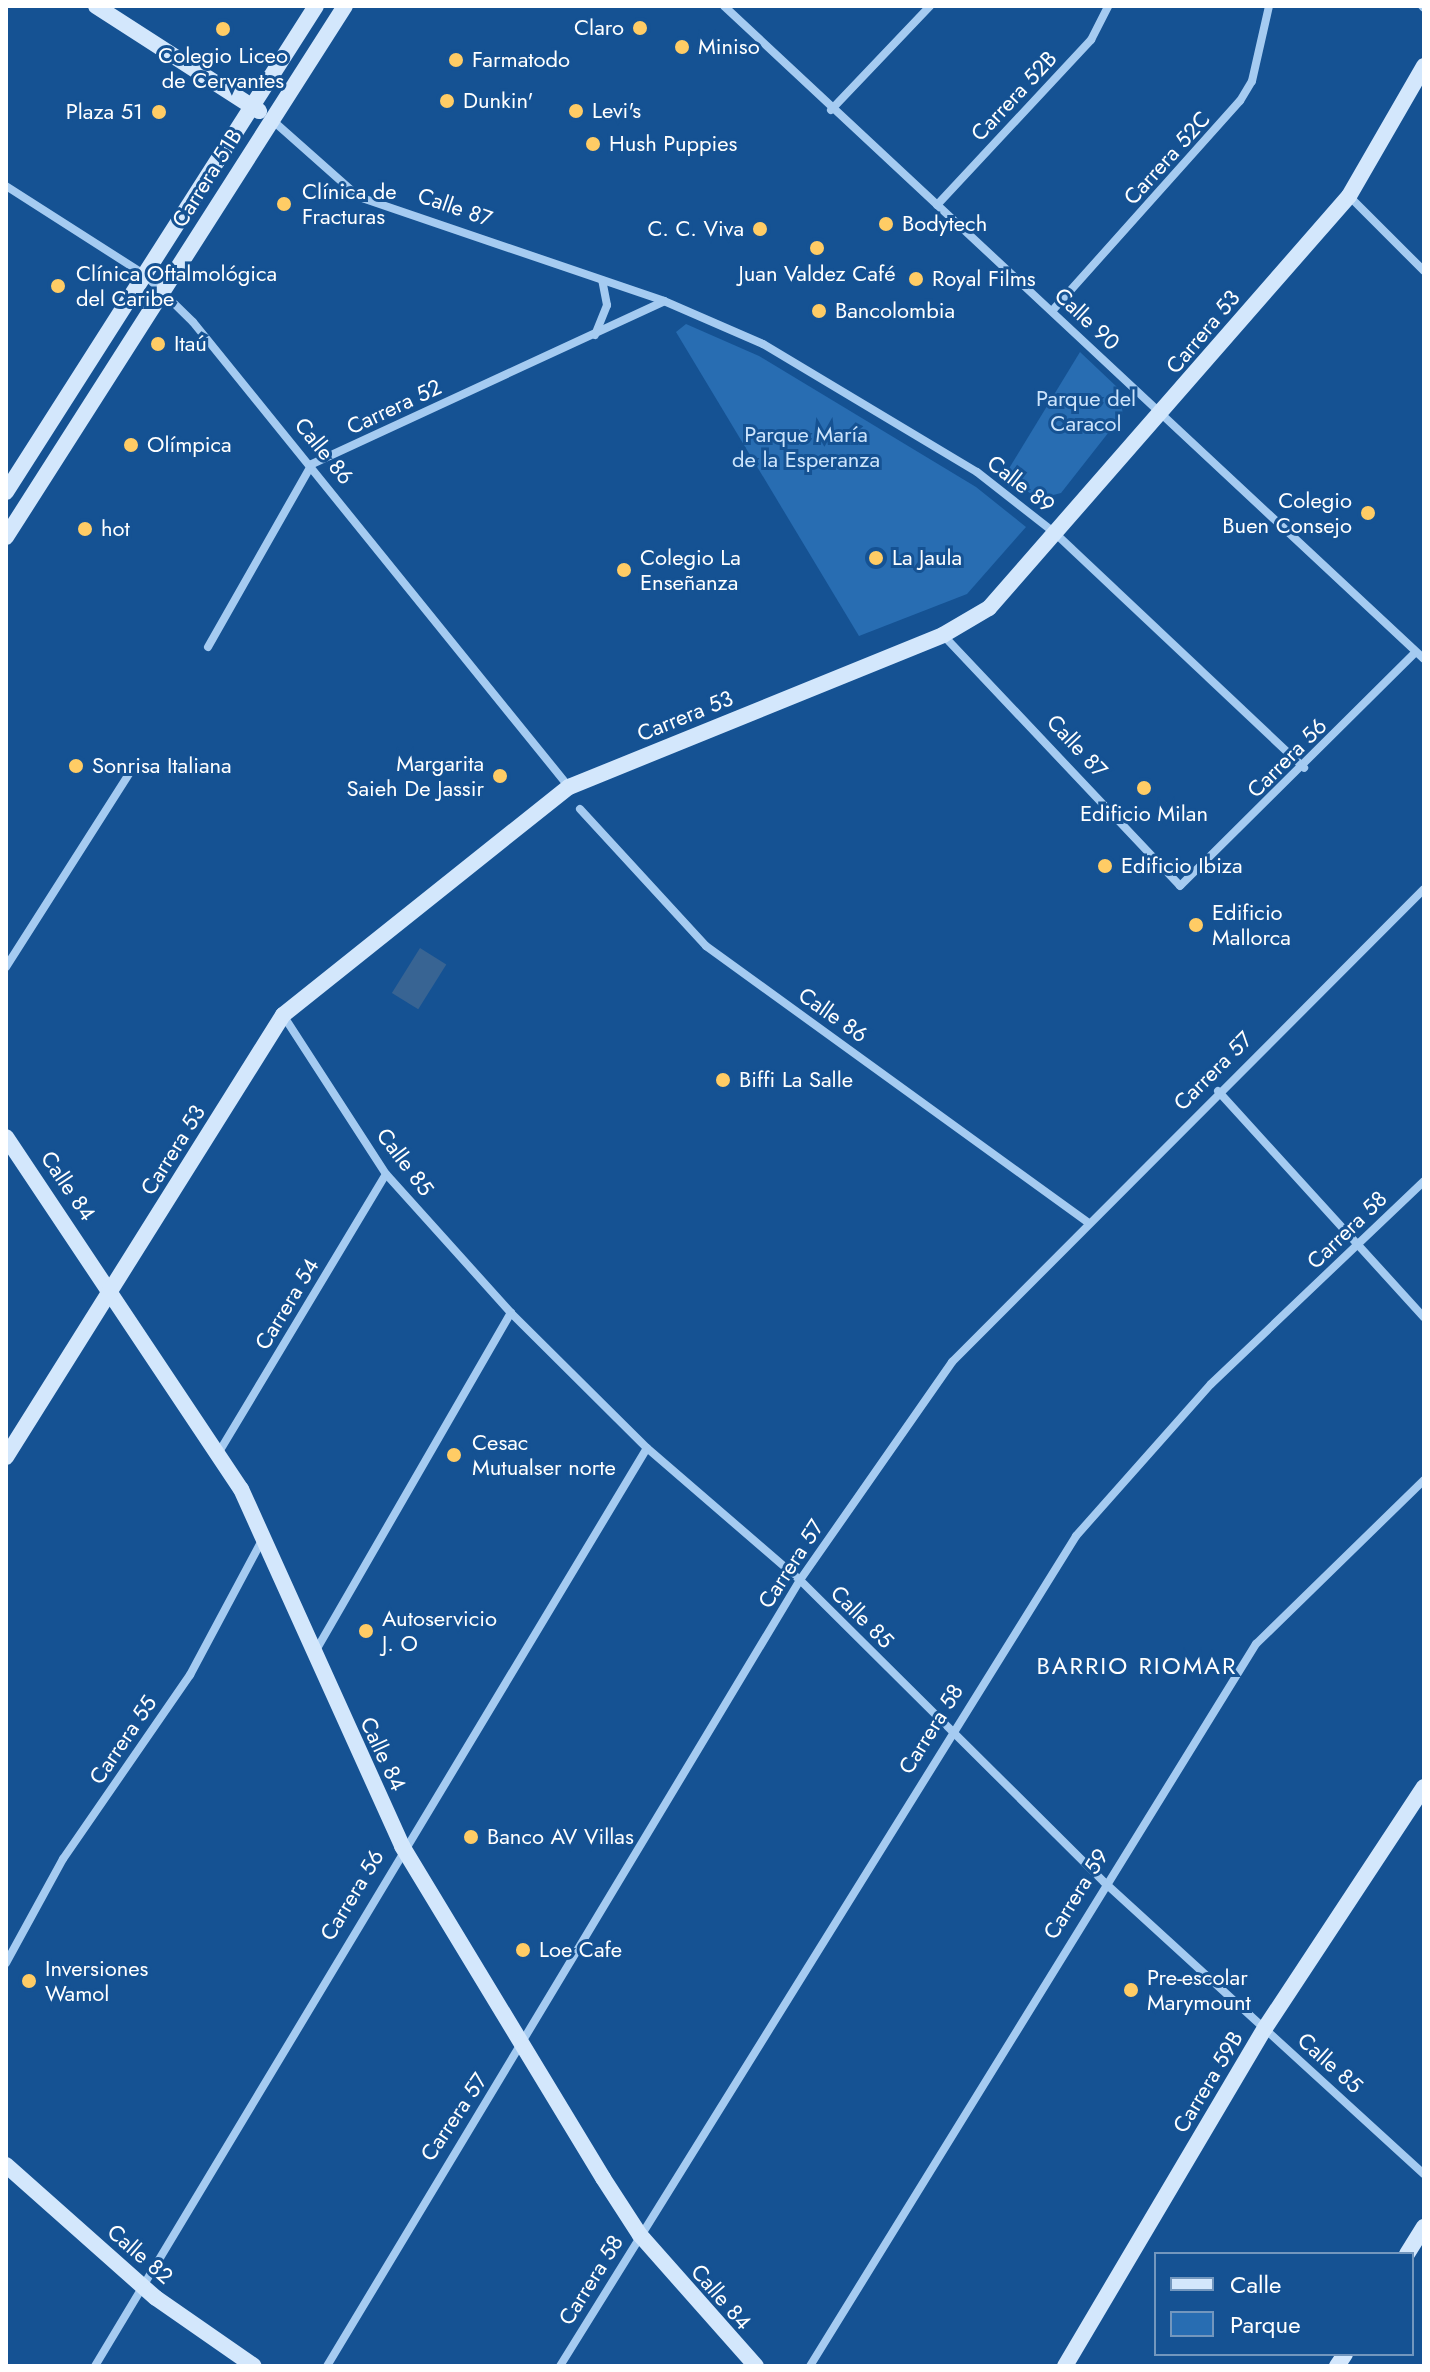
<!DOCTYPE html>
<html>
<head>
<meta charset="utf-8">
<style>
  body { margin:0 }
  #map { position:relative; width:1430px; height:2372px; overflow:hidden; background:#155293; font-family:Jost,sans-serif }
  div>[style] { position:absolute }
  .green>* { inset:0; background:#286db2 }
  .water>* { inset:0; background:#386493; transform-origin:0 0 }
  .street>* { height:8px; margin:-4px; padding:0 4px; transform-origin:4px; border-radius:4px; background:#a5cbf1 }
  .secondary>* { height:16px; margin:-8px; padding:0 8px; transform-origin:8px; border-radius:8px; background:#d3e7fc }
  .dots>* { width:22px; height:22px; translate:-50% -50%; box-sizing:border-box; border:4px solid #155293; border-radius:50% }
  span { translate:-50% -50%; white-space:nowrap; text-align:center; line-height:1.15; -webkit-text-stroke:6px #155293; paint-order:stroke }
  .poi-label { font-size:22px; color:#fff }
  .right { translate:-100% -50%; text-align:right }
  .left { translate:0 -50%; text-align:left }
  .street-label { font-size:22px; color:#fff }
  .park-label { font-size:22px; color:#cce4fc }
  .neighbourhood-label { font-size:24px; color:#fff; letter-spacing:2px }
  .frame { position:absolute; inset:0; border:8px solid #fff; pointer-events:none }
  .legend { position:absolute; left:1154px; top:2252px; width:260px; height:104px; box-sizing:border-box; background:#155293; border:2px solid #7397be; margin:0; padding:10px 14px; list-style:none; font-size:24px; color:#fff }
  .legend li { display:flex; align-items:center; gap:16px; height:40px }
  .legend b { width:40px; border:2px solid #7397be }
</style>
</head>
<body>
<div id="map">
  <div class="green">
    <i style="clip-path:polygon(686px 324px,759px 356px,976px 487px,1026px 527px,967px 594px,859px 636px,676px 332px)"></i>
    <i style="clip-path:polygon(1080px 352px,1118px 388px,1123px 414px,1061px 493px,1038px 499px,1005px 475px)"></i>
  </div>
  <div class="water">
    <i style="left:420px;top:948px;width:31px;height:53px;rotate:32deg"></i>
  </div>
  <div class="street">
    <i style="left:724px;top:6px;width:957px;rotate:43.01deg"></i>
    <i style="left:1422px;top:6px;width:3px;rotate:45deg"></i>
    <i style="left:831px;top:110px;width:144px;rotate:-46.4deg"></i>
    <i style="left:271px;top:119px;width:118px;rotate:41.6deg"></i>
    <i style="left:359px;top:197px;width:322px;rotate:18.8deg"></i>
    <i style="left:664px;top:301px;width:108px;rotate:23.5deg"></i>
    <i style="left:763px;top:344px;width:249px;rotate:30.9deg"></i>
    <i style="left:977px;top:472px;width:100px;rotate:38.1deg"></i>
    <i style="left:1056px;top:534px;width:341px;rotate:43.3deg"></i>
    <i style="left:6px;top:186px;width:165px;rotate:32.6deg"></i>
    <i style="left:145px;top:275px;width:67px;rotate:44.4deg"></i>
    <i style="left:193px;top:322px;width:598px;rotate:51.04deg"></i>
    <i style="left:1349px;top:196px;width:106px;rotate:45deg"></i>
    <i style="left:937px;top:205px;width:226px;rotate:-47deg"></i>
    <i style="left:1091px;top:40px;width:38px;rotate:-63deg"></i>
    <i style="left:1052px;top:311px;width:282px;rotate:-48.2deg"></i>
    <i style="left:1240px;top:101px;width:23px;rotate:-59deg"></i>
    <i style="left:1252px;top:81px;width:77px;rotate:-77.2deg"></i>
    <i style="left:595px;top:335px;width:32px;rotate:-68deg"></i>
    <i style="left:607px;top:305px;width:25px;rotate:-101deg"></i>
    <i style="left:943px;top:635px;width:345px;rotate:46.6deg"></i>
    <i style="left:1180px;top:886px;width:332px;rotate:-44.8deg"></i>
    <i style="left:208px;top:647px;width:210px;rotate:-60.4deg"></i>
    <i style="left:312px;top:464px;width:388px;rotate:-24.8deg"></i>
    <i style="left:580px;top:809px;width:186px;rotate:47.4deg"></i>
    <i style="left:706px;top:946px;width:473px;rotate:35.9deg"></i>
    <i style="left:6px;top:967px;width:229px;rotate:-57.5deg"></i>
    <i style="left:283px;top:1015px;width:189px;rotate:57.1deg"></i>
    <i style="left:386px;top:1174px;width:187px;rotate:48deg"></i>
    <i style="left:511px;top:1313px;width:192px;rotate:44.8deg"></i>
    <i style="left:647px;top:1448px;width:202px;rotate:40.8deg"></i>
    <i style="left:800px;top:1580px;width:429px;rotate:44.8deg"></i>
    <i style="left:1104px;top:1882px;width:433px;rotate:42.4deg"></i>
    <i style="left:1218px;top:1091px;width:306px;rotate:47.7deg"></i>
    <i style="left:219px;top:1452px;width:324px;rotate:-59deg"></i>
    <i style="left:315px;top:1652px;width:392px;rotate:-60deg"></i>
    <i style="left:6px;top:1963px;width:119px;rotate:-61.3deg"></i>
    <i style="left:63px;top:1859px;width:224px;rotate:-55.4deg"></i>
    <i style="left:190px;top:1675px;width:153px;rotate:-61.9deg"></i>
    <i style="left:95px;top:2366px;width:1071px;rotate:-58.98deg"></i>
    <i style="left:327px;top:2366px;width:917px;rotate:-58.96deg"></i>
    <i style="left:800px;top:1580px;width:266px;rotate:-55.1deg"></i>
    <i style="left:952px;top:1362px;width:668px;rotate:-45.06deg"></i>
    <i style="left:560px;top:2366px;width:977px;rotate:-58.13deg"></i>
    <i style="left:1076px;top:1536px;width:203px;rotate:-48.4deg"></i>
    <i style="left:1211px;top:1384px;width:294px;rotate:-43.6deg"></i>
    <i style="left:810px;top:2366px;width:849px;rotate:-58.3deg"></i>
    <i style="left:1256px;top:1644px;width:235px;rotate:-44.3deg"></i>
  </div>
  <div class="secondary">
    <i style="left:96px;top:6px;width:194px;rotate:32.8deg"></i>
    <i style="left:6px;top:492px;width:576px;rotate:-57.47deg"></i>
    <i style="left:6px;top:537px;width:630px;rotate:-57.45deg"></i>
    <i style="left:6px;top:1137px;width:423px;rotate:56.3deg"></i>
    <i style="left:241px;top:1489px;width:392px;rotate:65.7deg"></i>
    <i style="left:402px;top:1846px;width:388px;rotate:58.8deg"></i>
    <i style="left:603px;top:2178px;width:68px;rotate:57deg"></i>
    <i style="left:640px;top:2235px;width:175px;rotate:48.5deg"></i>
    <i style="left:6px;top:1457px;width:522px;rotate:-57.92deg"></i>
    <i style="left:283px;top:1015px;width:366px;rotate:-38.6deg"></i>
    <i style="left:569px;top:787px;width:404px;rotate:-22.1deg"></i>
    <i style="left:943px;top:635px;width:53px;rotate:-30.4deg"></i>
    <i style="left:989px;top:608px;width:547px;rotate:-48.85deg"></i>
    <i style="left:1349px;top:196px;width:150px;rotate:-60deg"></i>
    <i style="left:6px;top:2165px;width:200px;rotate:41.6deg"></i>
    <i style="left:156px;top:2298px;width:119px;rotate:34.8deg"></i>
    <i style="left:1407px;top:2254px;width:32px;rotate:-58deg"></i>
    <i style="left:1065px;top:2366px;width:393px;rotate:-59.4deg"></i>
    <i style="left:1265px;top:2028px;width:289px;rotate:-56.6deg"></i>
    <i style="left:1337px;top:2366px;width:14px;rotate:-56deg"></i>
  </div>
  <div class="dots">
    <i style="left:640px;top:28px;background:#ffcc65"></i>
    <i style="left:223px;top:29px;background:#ffcc65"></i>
    <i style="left:682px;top:47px;background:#ffcc65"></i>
    <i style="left:456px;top:60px;background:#ffcc65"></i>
    <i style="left:447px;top:101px;background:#ffcc65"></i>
    <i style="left:576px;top:111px;background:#ffcc65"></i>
    <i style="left:159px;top:112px;background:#ffcc65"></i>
    <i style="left:593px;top:144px;background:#ffcc65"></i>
    <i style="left:284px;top:204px;background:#ffcc65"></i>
    <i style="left:886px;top:224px;background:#ffcc65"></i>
    <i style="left:760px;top:229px;background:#ffcc65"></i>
    <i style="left:817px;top:248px;background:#ffcc65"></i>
    <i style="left:916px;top:279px;background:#ffcc65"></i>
    <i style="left:58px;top:286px;background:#ffcc65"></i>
    <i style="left:819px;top:311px;background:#ffcc65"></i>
    <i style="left:158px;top:344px;background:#ffcc65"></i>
    <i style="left:131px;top:445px;background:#ffcc65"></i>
    <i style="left:1368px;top:513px;background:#ffcc65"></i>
    <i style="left:85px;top:529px;background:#ffcc65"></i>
    <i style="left:876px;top:558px;background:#ffcc65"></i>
    <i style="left:624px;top:570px;background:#ffcc65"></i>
    <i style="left:76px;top:766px;background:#ffcc65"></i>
    <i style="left:500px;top:776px;background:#ffcc65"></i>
    <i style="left:1144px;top:788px;background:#ffcc65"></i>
    <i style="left:1105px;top:866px;background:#ffcc65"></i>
    <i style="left:1196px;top:925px;background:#ffcc65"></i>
    <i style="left:723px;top:1080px;background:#ffcc65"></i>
    <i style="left:454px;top:1455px;background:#ffcc65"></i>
    <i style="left:366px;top:1631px;background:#ffcc65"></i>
    <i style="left:471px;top:1837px;background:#ffcc65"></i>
    <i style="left:523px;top:1950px;background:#ffcc65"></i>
    <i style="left:29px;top:1981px;background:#ffcc65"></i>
    <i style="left:1131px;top:1990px;background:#ffcc65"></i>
  </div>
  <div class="poi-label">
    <span class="right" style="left:624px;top:28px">Claro</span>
    <span class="left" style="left:698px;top:47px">Miniso</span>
    <span style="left:223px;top:68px">Colegio Liceo<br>de Cervantes</span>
    <span class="left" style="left:472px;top:60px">Farmatodo</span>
    <span class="left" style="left:463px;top:101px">Dunkin'</span>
    <span class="left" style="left:592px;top:111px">Levi's</span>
    <span class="right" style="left:143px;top:112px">Plaza 51</span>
    <span class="left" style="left:609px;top:144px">Hush Puppies</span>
    <span class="left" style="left:302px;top:204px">Clínica de<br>Fracturas</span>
    <span class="left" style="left:902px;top:224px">Bodytech</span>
    <span class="right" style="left:744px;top:229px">C. C. Viva</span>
    <span class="left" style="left:76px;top:286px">Clínica Oftalmológica<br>del Caribe</span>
    <span style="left:817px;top:274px">Juan Valdez Café</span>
    <span class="left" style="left:932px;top:279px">Royal Films</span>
    <span class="left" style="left:835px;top:311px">Bancolombia</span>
    <span class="left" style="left:174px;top:344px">Itaú</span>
    <span class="left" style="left:147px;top:445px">Olímpica</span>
    <span class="right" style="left:1352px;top:513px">Colegio<br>Buen Consejo</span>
    <span class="left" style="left:101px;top:529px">hot</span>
    <span class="left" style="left:640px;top:570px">Colegio La<br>Enseñanza</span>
    <span class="left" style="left:892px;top:558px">La Jaula</span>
    <span class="right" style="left:484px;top:776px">Margarita<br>Saieh De Jassir</span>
    <span class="left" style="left:92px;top:766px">Sonrisa Italiana</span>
    <span style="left:1144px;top:814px">Edificio Milan</span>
    <span class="left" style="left:1121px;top:866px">Edificio Ibiza</span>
    <span class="left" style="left:1212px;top:925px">Edificio<br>Mallorca</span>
    <span class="left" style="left:739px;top:1080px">Biffi La Salle</span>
    <span class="left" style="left:472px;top:1455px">Cesac<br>Mutualser norte</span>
    <span class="left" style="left:382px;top:1631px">Autoservicio<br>J. O</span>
    <span class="left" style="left:487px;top:1837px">Banco AV Villas</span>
    <span class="left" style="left:539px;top:1950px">Loe Cafe</span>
    <span class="left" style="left:45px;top:1981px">Inversiones<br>Wamol</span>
    <span class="left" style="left:1147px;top:1990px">Pre-escolar<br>Marymount</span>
  </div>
  <div class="street-label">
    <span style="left:1014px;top:96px;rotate:-47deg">Carrera 52B</span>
    <span style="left:1167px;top:158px;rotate:-48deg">Carrera 52C</span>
    <span style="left:207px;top:178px;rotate:-58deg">Carrera 51B</span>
    <span style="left:455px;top:207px;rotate:19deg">Calle 87</span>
    <span style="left:1087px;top:319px;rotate:43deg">Calle 90</span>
    <span style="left:1203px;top:332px;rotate:-50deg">Carrera 53</span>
    <span style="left:394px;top:407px;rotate:-25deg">Carrera 52</span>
    <span style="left:324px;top:451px;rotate:51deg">Calle 86</span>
    <span style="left:1021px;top:484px;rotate:38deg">Calle 89</span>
    <span style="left:685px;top:716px;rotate:-22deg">Carrera 53</span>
    <span style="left:1077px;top:746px;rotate:47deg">Calle 87</span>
    <span style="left:1287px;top:758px;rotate:-45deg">Carrera 56</span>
    <span style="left:833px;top:1015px;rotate:35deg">Calle 86</span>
    <span style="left:1213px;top:1071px;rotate:-45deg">Carrera 57</span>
    <span style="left:173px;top:1150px;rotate:-58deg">Carrera 53</span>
    <span style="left:405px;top:1162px;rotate:53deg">Calle 85</span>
    <span style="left:68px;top:1186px;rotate:56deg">Calle 84</span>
    <span style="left:1347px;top:1230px;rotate:-44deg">Carrera 58</span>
    <span style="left:287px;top:1304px;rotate:-59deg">Carrera 54</span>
    <span style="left:791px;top:1564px;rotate:-57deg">Carrera 57</span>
    <span style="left:862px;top:1617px;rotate:45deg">Calle 85</span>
    <span style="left:931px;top:1729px;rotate:-58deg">Carrera 58</span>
    <span style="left:123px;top:1740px;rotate:-56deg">Carrera 55</span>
    <span style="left:383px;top:1754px;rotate:65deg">Calle 84</span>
    <span style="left:1076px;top:1894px;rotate:-58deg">Carrera 59</span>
    <span style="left:352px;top:1895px;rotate:-59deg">Carrera 56</span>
    <span style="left:1330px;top:2063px;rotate:42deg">Calle 85</span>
    <span style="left:1208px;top:2082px;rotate:-59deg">Carrera 59B</span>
    <span style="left:454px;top:2117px;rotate:-56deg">Carrera 57</span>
    <span style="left:140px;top:2254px;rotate:41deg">Calle 82</span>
    <span style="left:591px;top:2280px;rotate:-58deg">Carrera 58</span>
    <span style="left:721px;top:2297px;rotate:49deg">Calle 84</span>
  </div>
  <div class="park-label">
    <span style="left:1086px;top:411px">Parque del<br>Caracol</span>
    <span style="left:806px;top:447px">Parque María<br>de la Esperanza</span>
  </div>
  <div class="neighbourhood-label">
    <span style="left:1137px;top:1666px">BARRIO RIOMAR</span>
  </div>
  <div class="frame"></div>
  <ul class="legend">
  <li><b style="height:10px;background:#d3e7fc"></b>Calle</li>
  <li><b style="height:22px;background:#286db2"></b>Parque</li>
  </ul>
</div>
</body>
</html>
